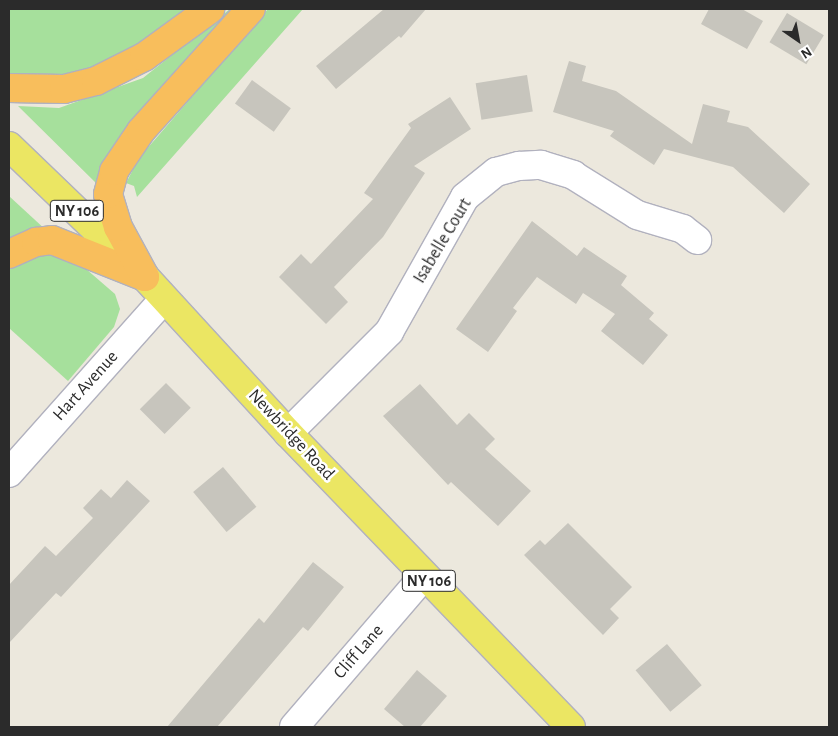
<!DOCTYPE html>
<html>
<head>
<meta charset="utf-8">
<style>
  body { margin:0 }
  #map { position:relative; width:838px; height:736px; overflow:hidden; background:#ece8dd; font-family:"Alegreya Sans",sans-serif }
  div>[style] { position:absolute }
  .green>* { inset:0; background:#a6e09c }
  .building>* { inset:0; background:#c7c5bd; transform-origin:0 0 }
  .roads { filter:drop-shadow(1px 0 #b1b1be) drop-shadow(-1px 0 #b1b1be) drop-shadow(0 1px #b1b1be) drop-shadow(0 -1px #b1b1be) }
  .minor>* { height:28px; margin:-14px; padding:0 14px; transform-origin:14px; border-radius:14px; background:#fff }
  .major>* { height:28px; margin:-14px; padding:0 14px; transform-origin:14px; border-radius:14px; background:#ebe663 }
  .highway>* { height:28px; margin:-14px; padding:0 14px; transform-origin:14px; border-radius:14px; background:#f8be5c }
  span { translate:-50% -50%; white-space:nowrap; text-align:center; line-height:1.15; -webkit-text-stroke:5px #fff; paint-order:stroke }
  .shield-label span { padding:1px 4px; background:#fff; border:1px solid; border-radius:4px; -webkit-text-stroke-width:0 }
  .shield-label { font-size:16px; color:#2b2b2b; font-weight:700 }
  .street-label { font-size:18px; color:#2b2b2b }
  .frame { position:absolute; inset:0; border:10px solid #2b2b2b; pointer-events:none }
  .north { position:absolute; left:773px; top:15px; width:50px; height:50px; -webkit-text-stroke:4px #fff; paint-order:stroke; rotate:147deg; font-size:14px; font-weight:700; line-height:20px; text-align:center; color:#2b2b2b }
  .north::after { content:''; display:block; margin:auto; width:18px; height:22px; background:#2b2b2b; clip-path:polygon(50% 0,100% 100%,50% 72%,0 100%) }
</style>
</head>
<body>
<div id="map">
  <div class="green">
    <i style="clip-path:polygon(9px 9px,193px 9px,160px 37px,89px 75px,38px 76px,9px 74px)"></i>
    <i style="clip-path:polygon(230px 9px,238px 9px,100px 187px,18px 106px,59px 108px,143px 78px)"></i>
    <i style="clip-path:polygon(268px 9px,303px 9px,137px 197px,134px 186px,126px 183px,139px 158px)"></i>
    <i style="clip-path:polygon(9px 196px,47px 231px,9px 242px)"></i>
    <i style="clip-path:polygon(51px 251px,71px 256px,115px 294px,120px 309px,114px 327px,68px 381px,9px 328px,9px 266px)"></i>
  </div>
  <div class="building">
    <i style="clip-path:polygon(384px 9px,426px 9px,401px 38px,399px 36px,336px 89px,316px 66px)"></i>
    <i style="clip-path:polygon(709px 9px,742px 9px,763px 21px,747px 49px,701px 24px)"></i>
    <i style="left:787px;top:13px;width:43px;height:34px;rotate:31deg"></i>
    <i style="clip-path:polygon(569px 61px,586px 66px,582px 81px,616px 91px,692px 144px,703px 104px,730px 111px,727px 122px,748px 127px,810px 184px,784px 213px,733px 167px,664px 149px,654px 165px,610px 136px,614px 131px,553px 112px)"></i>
    <i style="left:527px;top:75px;width:37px;height:52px;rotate:81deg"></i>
    <i style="left:252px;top:80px;width:48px;height:29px;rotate:36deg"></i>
    <i style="clip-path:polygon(450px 97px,471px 129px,414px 166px,425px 173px,383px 237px,334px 287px,348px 302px,326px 324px,279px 277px,301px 254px,311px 264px,373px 199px,364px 193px,411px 128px,408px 124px)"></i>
    <i style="clip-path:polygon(532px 221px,577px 256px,584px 247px,627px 276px,621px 285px,654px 313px,649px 319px,668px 335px,643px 365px,601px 331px,615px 314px,583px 293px,576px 304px,537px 277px,513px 308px,517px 311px,488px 352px,456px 329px)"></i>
    <i style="left:166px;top:383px;width:35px;height:37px;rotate:45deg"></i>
    <i style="clip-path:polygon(420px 384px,457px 425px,469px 413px,495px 439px,485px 449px,531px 491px,498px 526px,451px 482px,448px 485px,383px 416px)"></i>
    <i style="left:223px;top:467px;width:52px;height:39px;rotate:50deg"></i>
    <i style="clip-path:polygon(127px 480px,150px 501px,61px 597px,56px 593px,9px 643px,9px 585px,45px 546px,56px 556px,93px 518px,83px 508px,101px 489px,111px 498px)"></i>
    <i style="clip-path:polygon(568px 523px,632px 587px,610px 609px,619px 618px,603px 635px,524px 555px,540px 540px,545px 545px)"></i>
    <i style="clip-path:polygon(313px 562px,344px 587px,308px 631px,303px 627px,217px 727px,167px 727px,259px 618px,264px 623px)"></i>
    <i style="left:667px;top:644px;width:54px;height:41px;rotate:50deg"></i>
    <i style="clip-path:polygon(417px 670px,447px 696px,420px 727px,405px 727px,384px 709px)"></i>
  </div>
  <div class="roads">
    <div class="minor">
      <i style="left:288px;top:433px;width:143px;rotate:-45deg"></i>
      <i style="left:389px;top:332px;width:155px;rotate:-60.6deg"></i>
      <i style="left:465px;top:197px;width:40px;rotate:-39deg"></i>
      <i style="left:496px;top:172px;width:24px;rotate:-15deg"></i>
      <i style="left:519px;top:166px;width:22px;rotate:-3deg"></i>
      <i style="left:541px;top:165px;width:34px;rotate:17deg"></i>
      <i style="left:573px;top:175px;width:75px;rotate:32deg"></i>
      <i style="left:637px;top:215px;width:48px;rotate:16.9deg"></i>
      <i style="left:683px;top:229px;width:18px;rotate:38deg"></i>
      <i style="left:9px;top:473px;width:233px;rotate:-48.3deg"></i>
      <i style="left:294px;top:727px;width:199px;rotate:-49.3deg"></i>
    </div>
    <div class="major">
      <i style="left:9px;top:146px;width:189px;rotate:43.9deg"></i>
      <i style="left:145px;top:277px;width:212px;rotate:47.5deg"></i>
      <i style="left:288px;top:433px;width:408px;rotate:46.1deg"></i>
    </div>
    <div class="highway">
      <i style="left:9px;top:88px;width:55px;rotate:1deg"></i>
      <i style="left:64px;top:89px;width:33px;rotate:-14deg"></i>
      <i style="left:96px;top:81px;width:54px;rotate:-26.6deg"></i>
      <i style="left:144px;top:57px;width:82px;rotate:-36deg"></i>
      <i style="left:9px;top:254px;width:30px;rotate:-24deg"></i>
      <i style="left:36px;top:242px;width:16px;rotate:-7deg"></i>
      <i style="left:52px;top:240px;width:100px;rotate:21.7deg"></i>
      <i style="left:145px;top:277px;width:57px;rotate:-118.4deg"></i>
      <i style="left:118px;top:227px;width:34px;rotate:-107deg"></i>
      <i style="left:108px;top:194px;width:24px;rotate:-75deg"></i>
      <i style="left:114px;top:171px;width:48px;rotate:-56deg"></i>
      <i style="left:141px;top:131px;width:164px;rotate:-48deg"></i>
    </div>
  </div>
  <div class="shield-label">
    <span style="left:77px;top:211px">NY 106</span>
    <span style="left:429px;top:581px">NY 106</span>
  </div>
  <div class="street-label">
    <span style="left:443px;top:241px;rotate:-59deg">Isabelle Court</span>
    <span style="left:86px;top:386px;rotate:-48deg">Hart Avenue</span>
    <span style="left:291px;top:435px;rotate:47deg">Newbridge Road</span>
    <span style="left:359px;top:652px;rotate:-49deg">Cliff Lane</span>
  </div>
  <div class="frame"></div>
  <div class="north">N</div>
</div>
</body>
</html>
